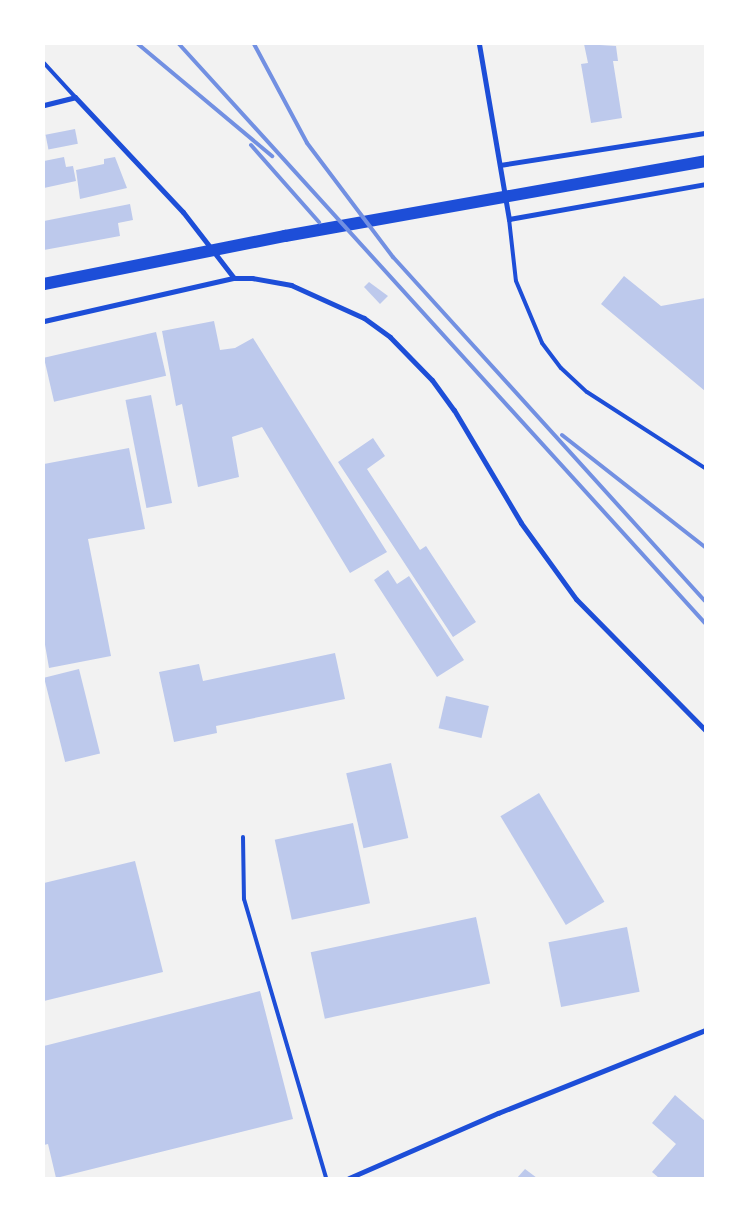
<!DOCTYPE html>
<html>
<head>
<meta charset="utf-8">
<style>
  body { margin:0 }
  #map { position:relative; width:749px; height:1222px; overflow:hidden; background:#f2f2f2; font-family:"Archivo Narrow",sans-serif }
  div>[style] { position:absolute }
  .building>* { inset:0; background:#bdc9ec; transform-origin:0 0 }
  .service>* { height:4px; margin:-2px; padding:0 2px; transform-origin:2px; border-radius:2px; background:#1d4ed8 }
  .minor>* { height:5px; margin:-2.5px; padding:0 2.5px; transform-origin:2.5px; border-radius:2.5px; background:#1d4ed8 }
  .primary>* { height:12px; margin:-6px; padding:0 6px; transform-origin:6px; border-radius:6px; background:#1d4ed8 }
  .rail>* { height:4px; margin:-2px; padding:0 2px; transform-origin:2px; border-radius:2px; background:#7290e2 }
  span { translate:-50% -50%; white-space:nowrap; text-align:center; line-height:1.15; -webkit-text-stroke:5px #fff; paint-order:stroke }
  .frame { position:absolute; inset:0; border:45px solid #fff; pointer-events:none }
</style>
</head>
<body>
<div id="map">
  <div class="building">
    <i style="clip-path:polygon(584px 44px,616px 46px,618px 61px,613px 61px,622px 118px,591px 123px,581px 64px,588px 63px)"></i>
    <i style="left:75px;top:129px;width:15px;height:30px;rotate:79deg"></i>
    <i style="clip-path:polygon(64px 157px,66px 167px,73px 166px,76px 181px,44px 188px,44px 161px)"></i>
    <i style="clip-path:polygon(115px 157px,127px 188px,80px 199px,76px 170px,104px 164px,104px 159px)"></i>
    <i style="clip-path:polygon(130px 204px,133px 220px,118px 223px,120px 236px,44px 250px,44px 221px)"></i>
    <i style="clip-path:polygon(624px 276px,661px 306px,705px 298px,705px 391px,601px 304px)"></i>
    <i style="clip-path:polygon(369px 282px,388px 296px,380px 304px,364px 287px)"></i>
    <i style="clip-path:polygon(214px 321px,220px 350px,235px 348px,253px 338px,387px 552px,350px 573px,262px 427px,232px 437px,239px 477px,198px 487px,182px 404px,176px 406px,162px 331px)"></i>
    <i style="left:156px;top:332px;width:45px;height:115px;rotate:77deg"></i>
    <i style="left:151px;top:395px;width:110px;height:26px;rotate:79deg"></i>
    <i style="clip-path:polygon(373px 438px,385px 456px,367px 469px,420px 550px,426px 546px,476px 622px,453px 637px,338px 462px)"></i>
    <i style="clip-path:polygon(129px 448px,145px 529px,88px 539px,111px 656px,49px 668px,44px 639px,44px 464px)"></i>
    <i style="clip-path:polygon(388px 570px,397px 584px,409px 576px,464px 660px,437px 677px,374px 580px)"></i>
    <i style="clip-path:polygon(335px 653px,345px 699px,216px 726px,217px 733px,174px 742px,159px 672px,199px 664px,203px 681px)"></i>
    <i style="left:79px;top:669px;width:87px;height:36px;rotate:76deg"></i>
    <i style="left:446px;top:696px;width:44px;height:33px;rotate:13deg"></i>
    <i style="left:391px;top:763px;width:77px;height:46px;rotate:77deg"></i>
    <i style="left:539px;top:793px;width:127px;height:45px;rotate:59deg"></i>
    <i style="left:353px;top:823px;width:82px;height:80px;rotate:78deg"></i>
    <i style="clip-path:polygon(135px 861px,163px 972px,44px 1001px,44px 883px)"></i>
    <i style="left:476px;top:917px;width:68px;height:169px;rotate:78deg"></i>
    <i style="left:627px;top:927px;width:66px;height:80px;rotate:79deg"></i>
    <i style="clip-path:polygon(260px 991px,293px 1119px,56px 1178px,48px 1144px,44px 1145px,44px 1046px)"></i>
    <i style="clip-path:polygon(675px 1095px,705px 1121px,705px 1178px,659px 1178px,652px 1172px,676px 1144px,652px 1123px)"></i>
    <i style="clip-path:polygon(525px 1169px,537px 1178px,517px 1178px)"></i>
  </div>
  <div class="service">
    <i style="left:44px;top:63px;width:46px;rotate:47.6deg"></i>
    <i style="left:509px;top:219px;width:62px;rotate:83.6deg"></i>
    <i style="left:516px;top:281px;width:67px;rotate:67.2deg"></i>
    <i style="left:542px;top:343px;width:31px;rotate:53deg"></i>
    <i style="left:561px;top:368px;width:35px;rotate:43deg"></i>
    <i style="left:587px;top:392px;width:140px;rotate:32.8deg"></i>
    <i style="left:243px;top:837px;width:62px;rotate:89.1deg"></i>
    <i style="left:244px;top:899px;width:291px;rotate:73.6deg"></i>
  </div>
  <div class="minor">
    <i style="left:479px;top:44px;width:178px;rotate:80.3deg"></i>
    <i style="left:509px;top:219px;width:199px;rotate:-10.1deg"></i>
    <i style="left:44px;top:105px;width:32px;rotate:-14deg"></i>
    <i style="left:75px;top:97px;width:158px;rotate:46.8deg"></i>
    <i style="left:183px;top:212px;width:83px;rotate:52.3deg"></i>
    <i style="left:500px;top:165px;width:207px;rotate:-8.9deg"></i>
    <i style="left:44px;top:321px;width:195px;rotate:-12.8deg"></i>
    <i style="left:234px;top:278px;width:18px"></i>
    <i style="left:252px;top:278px;width:40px;rotate:10deg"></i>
    <i style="left:291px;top:285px;width:80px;rotate:24.3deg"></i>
    <i style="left:364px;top:318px;width:32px;rotate:36deg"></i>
    <i style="left:390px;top:337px;width:60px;rotate:45.7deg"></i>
    <i style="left:432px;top:380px;width:37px;rotate:54deg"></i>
    <i style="left:454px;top:410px;width:131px;rotate:59.3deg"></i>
    <i style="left:521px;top:523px;width:94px;rotate:54.1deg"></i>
    <i style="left:576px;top:599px;width:184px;rotate:45.4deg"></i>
    <i style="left:349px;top:1178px;width:163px;rotate:-23.6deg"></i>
    <i style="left:498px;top:1113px;width:223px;rotate:-21.8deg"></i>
  </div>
  <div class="primary">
    <i style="left:44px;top:284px;width:246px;rotate:-11.3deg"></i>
    <i style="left:285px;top:236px;width:427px;rotate:-10.1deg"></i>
  </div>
  <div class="rail">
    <i style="left:138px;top:44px;width:175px;rotate:39.9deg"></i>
    <i style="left:179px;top:44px;width:782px;rotate:47.75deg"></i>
    <i style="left:254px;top:44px;width:112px;rotate:61.8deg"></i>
    <i style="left:307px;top:143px;width:143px;rotate:53deg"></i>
    <i style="left:393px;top:257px;width:464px;rotate:47.8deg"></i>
    <i style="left:251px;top:145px;width:103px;rotate:48.6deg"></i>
    <i style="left:562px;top:435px;width:182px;rotate:38.1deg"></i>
  </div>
  <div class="frame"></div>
</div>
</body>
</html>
